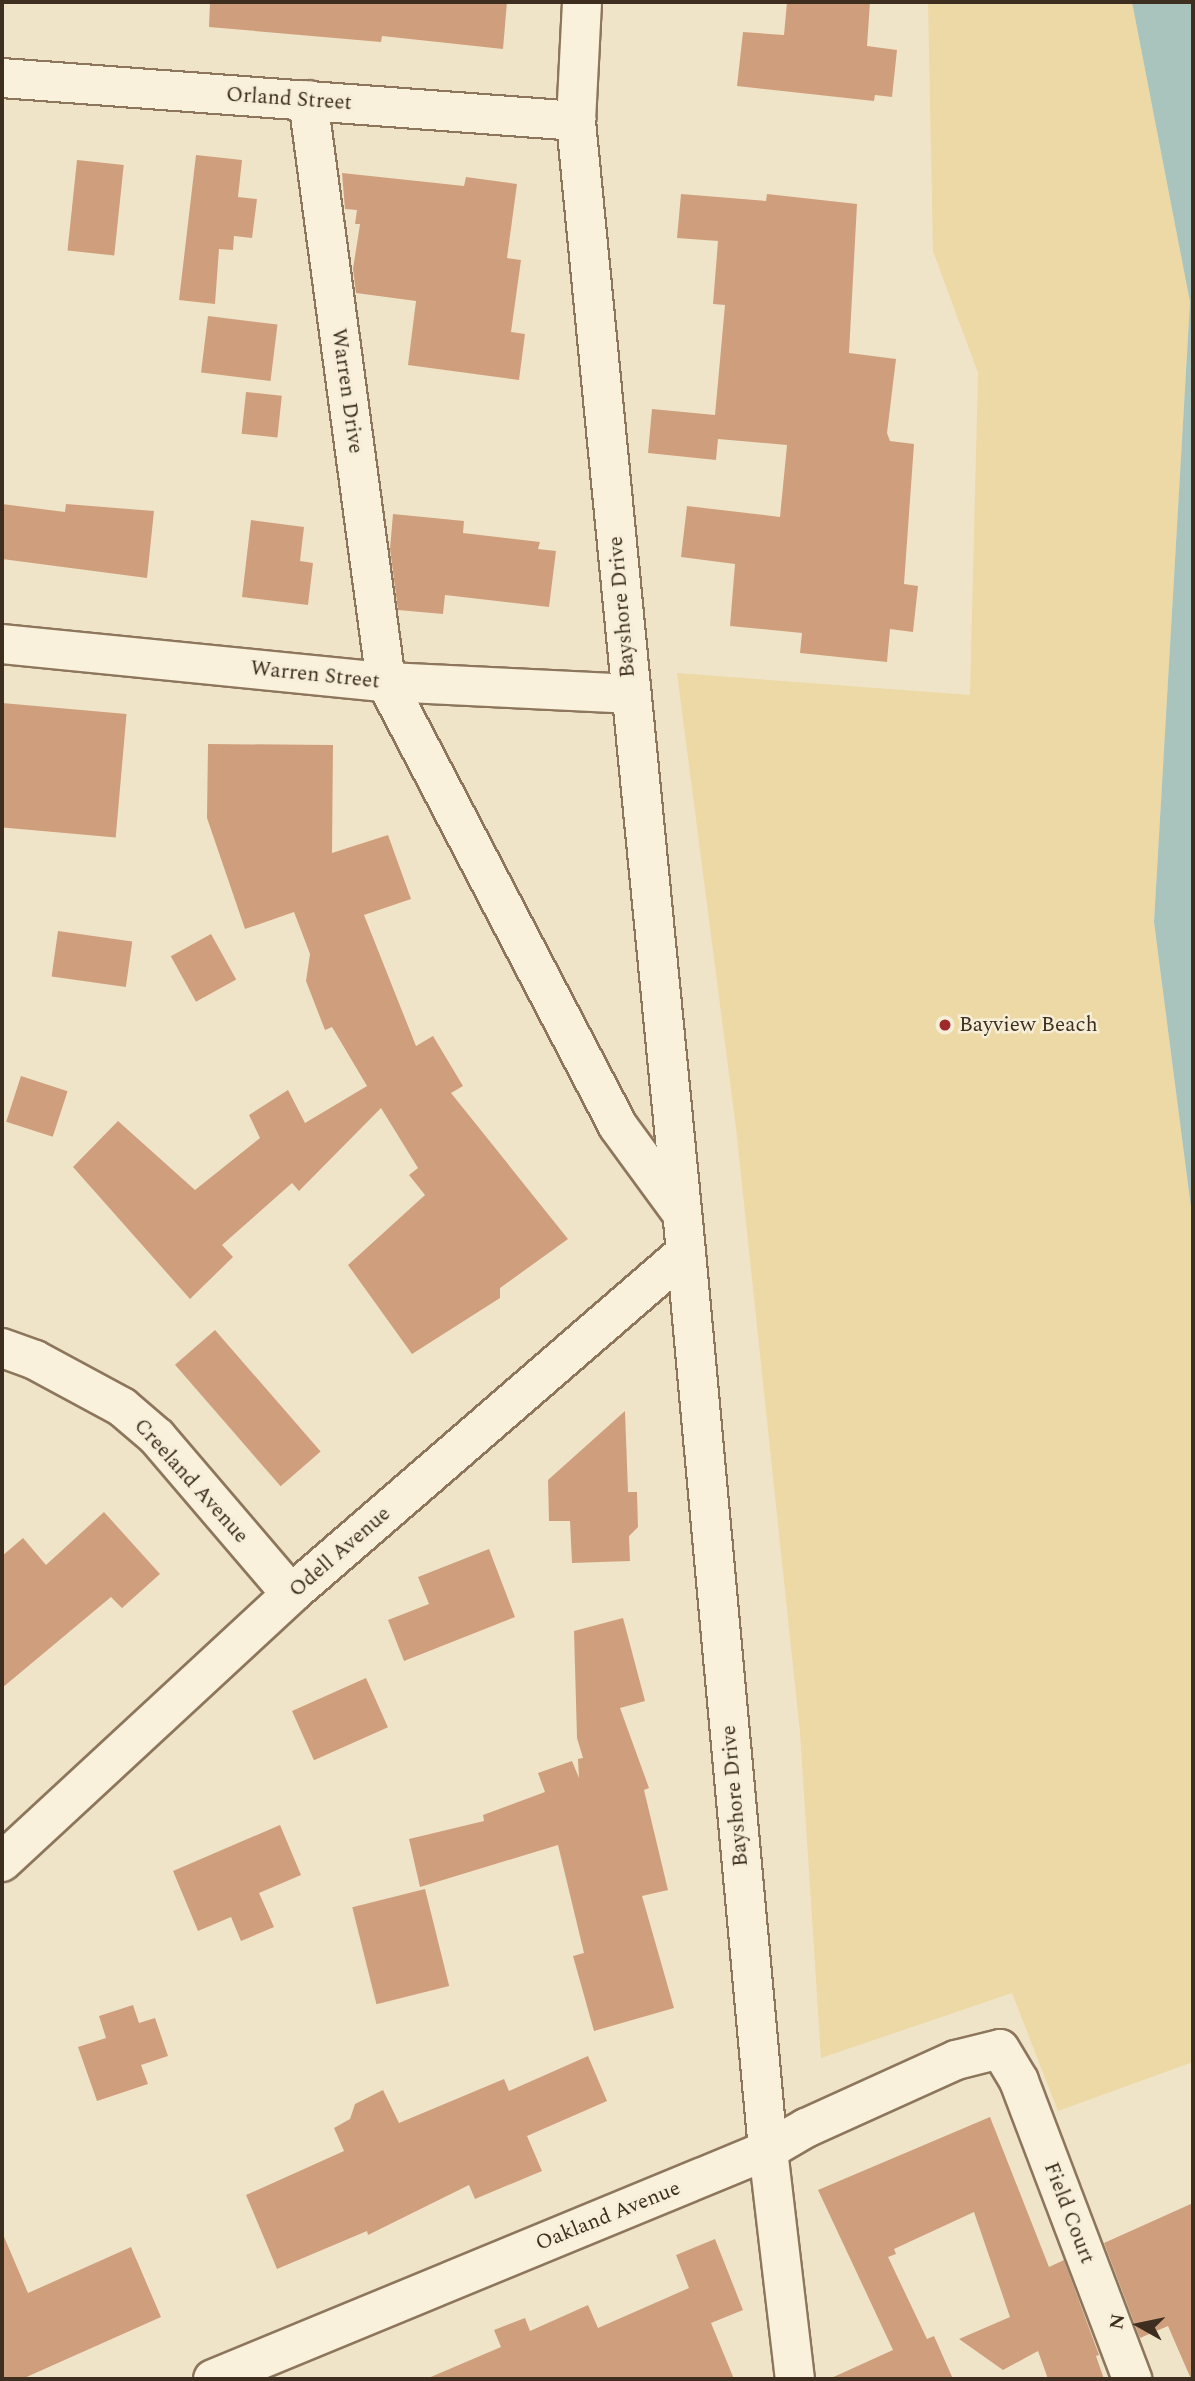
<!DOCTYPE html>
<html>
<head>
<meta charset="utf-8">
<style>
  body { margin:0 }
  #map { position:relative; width:1195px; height:2381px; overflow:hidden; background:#f0e4c8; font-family:Spectral,serif }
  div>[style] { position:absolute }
  .sand>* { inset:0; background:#ecd9a5 }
  .water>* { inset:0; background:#a9c4bc }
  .building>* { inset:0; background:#cf9f7d; transform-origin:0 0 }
  .roads { filter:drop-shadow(2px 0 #8d765c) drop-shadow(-2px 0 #8d765c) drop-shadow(0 2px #8d765c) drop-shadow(0 -2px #8d765c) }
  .minor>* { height:38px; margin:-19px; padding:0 19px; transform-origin:19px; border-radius:19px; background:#faf1dc }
  .secondary>* { height:38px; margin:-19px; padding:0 19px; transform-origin:19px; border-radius:19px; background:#faf1dc }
  .dots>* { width:19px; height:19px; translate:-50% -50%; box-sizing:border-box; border:4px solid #f7eed8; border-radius:50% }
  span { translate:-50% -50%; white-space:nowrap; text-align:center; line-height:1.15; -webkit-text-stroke:5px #f7eed8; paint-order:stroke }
  .street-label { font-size:21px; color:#3d2e20 }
  .poi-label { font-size:21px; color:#3d2e20 }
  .left { translate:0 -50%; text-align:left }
  .frame { position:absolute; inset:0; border:4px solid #3d2e20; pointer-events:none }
  .north { position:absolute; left:1104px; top:2290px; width:70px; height:70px; -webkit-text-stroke:5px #f7eed8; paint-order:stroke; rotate:279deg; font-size:19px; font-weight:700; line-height:28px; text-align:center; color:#3d2e20 }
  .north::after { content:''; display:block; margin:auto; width:24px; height:32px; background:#3d2e20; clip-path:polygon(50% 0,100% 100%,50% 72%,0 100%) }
</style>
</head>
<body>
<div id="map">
  <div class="sand">
    <i style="clip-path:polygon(928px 2px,1132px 2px,1190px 302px,1154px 922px,1193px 1223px,1193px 2062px,1058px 2111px,1012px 1993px,821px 2058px,800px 1732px,736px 1128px,677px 673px,970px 695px,978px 373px,933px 251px)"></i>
  </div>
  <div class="water">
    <i style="clip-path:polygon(1132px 2px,1193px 2px,1193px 1223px,1154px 922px,1190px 302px)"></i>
  </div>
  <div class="building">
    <i style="clip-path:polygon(210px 2px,507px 2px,503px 49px,382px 36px,381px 42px,209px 27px)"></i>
    <i style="clip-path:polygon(787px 2px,870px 2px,867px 46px,897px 50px,892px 97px,875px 95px,874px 101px,737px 86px,743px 32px,784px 35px)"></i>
    <i style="clip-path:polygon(196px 155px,242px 160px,238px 197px,257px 199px,252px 238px,234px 236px,233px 250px,219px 249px,215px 304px,179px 300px)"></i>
    <i style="left:77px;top:160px;width:47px;height:91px;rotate:6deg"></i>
    <i style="clip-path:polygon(342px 173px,464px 186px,466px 177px,517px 184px,507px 258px,521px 260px,511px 332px,525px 334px,519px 380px,408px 365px,416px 301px,356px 293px,353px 269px,360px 224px,355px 224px,357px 210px,345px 209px)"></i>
    <i style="clip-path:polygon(681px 194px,766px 201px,767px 194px,857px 204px,849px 353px,896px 359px,887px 433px,890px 441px,914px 444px,904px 584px,918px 586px,913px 632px,890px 629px,887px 662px,800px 653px,802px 633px,730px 626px,735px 564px,681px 557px,687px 506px,780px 517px,787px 445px,718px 439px,716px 460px,648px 453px,652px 409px,715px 415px,725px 305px,713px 304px,718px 241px,677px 238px)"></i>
    <i style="left:208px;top:316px;width:70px;height:57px;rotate:7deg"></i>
    <i style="left:246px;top:392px;width:36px;height:42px;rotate:6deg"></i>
    <i style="clip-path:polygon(2px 504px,65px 512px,66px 504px,154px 511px,147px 578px,2px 559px)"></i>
    <i style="clip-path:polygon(393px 514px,464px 521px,463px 533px,540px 542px,538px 549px,556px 551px,549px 607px,445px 595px,443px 614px,398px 610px,390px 549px)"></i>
    <i style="clip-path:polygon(251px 520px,304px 527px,300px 561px,313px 563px,308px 605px,242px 597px)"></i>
    <i style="left:2px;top:703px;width:125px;height:124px;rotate:5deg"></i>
    <i style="clip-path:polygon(208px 744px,333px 745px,332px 853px,388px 835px,411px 899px,364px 915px,416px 1046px,433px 1036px,463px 1086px,451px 1093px,568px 1239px,500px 1288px,500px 1298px,412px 1354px,348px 1265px,425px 1195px,409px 1175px,418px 1168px,381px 1108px,299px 1191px,292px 1183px,222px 1245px,233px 1257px,190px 1299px,73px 1167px,118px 1121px,195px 1190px,260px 1138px,249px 1115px,288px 1090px,305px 1123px,367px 1086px,332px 1027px,325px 1030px,306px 981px,310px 954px,294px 912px,245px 929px,207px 818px)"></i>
    <i style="left:58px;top:931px;width:75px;height:46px;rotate:8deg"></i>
    <i style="left:211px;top:934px;width:52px;height:46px;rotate:61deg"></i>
    <i style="left:21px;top:1076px;width:49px;height:48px;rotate:18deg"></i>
    <i style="left:215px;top:1330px;width:161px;height:53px;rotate:49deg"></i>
    <i style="clip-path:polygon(625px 1411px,628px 1492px,637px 1492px,638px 1527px,629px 1536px,630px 1561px,572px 1563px,570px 1521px,549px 1521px,548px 1480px)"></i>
    <i style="clip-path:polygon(104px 1512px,160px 1574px,122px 1608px,111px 1597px,2px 1688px,2px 1556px,23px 1538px,46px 1565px)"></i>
    <i style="clip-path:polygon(489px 1549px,515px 1617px,404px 1661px,388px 1620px,429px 1604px,418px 1577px)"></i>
    <i style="clip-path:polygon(623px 1618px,645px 1701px,620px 1708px,649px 1788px,644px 1790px,668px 1890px,642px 1896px,674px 2008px,594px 2031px,573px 1956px,584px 1953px,558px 1845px,420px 1887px,409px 1839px,484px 1821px,483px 1815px,545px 1792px,538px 1773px,572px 1761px,579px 1778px,578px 1759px,583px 1758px,577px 1738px,574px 1631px)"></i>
    <i style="left:366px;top:1678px;width:54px;height:81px;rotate:66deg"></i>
    <i style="clip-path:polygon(280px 1825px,301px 1875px,259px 1893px,274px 1927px,241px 1941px,231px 1917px,198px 1931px,173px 1871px)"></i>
    <i style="left:425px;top:1889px;width:100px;height:75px;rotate:76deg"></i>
    <i style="clip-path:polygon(133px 2005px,139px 2023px,155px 2018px,168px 2056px,141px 2065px,148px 2084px,97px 2101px,78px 2047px,106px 2038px,99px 2016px)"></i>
    <i style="clip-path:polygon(588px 2056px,607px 2101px,527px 2136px,542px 2171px,475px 2199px,469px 2185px,368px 2235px,367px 2231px,277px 2269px,246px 2195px,344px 2151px,334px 2128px,350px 2119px,355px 2104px,383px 2090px,399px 2123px,504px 2079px,509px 2091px)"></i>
    <i style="clip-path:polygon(990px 2117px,1049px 2267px,1064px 2260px,1099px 2355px,1096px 2356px,1104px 2379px,1048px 2379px,1038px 2351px,1003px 2370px,959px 2339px,1010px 2317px,974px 2212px,894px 2249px,896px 2254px,888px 2257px,927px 2339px,934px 2336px,953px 2379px,829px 2379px,893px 2350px,818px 2190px)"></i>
    <i style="clip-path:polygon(1193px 2203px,1193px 2379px,1191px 2379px,1168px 2326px,1140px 2338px,1104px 2243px)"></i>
    <i style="clip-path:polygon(2px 2232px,28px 2293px,131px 2247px,161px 2317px,22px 2379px,2px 2379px)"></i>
    <i style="clip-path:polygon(715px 2239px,743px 2310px,711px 2323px,734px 2379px,426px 2379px,501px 2347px,494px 2330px,525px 2318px,530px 2331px,588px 2305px,598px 2328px,689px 2288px,676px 2255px)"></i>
  </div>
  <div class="roads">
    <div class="minor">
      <i style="left:2px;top:78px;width:576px;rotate:4.28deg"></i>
      <i style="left:308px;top:100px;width:587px;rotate:82.37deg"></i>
      <i style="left:386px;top:682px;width:501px;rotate:62.41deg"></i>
      <i style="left:618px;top:1126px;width:107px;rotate:53.8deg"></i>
      <i style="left:2px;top:644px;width:386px;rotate:5.7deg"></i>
      <i style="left:386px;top:682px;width:244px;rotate:2.8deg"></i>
      <i style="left:686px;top:1252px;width:902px;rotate:84.78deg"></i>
      <i style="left:768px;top:2150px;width:231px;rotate:83.3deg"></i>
      <i style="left:2px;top:1348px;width:35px;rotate:20deg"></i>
      <i style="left:35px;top:1360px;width:99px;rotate:28.4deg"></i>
      <i style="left:122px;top:1407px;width:46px;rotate:40.6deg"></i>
      <i style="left:157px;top:1437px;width:206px;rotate:49.5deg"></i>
      <i style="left:213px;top:2379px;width:600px;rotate:-22.42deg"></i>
      <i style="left:768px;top:2150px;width:44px;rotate:-30.1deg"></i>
      <i style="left:806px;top:2128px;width:165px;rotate:-24.4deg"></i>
      <i style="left:956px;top:2060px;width:45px;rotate:-14deg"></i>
      <i style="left:1000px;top:2049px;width:37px;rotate:59deg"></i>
      <i style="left:1019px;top:2081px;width:319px;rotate:69.2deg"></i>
    </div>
    <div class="secondary">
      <i style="left:2px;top:1862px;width:394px;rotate:-42.8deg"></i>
      <i style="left:291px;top:1594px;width:522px;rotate:-40.89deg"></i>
      <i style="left:686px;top:1252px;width:1136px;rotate:-95.56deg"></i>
      <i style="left:576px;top:121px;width:119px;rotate:-87.1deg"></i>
    </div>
  </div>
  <div class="dots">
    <i style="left:945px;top:1025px;background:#9e2a2b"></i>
  </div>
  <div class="street-label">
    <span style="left:289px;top:99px;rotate:4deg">Orland Street</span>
    <span style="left:347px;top:391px;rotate:82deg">Warren Drive</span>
    <span style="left:622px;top:607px;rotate:-95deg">Bayshore Drive</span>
    <span style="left:315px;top:675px;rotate:6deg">Warren Street</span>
    <span style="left:191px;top:1481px;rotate:48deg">Creeland Avenue</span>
    <span style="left:340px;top:1552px;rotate:-41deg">Odell Avenue</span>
    <span style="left:735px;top:1796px;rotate:-95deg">Bayshore Drive</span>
    <span style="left:1069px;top:2213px;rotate:69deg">Field Court</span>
    <span style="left:608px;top:2216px;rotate:-22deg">Oakland Avenue</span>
  </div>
  <div class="poi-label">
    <span class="left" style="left:959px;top:1025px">Bayview Beach</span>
  </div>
  <div class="frame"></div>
  <div class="north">N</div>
</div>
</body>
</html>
